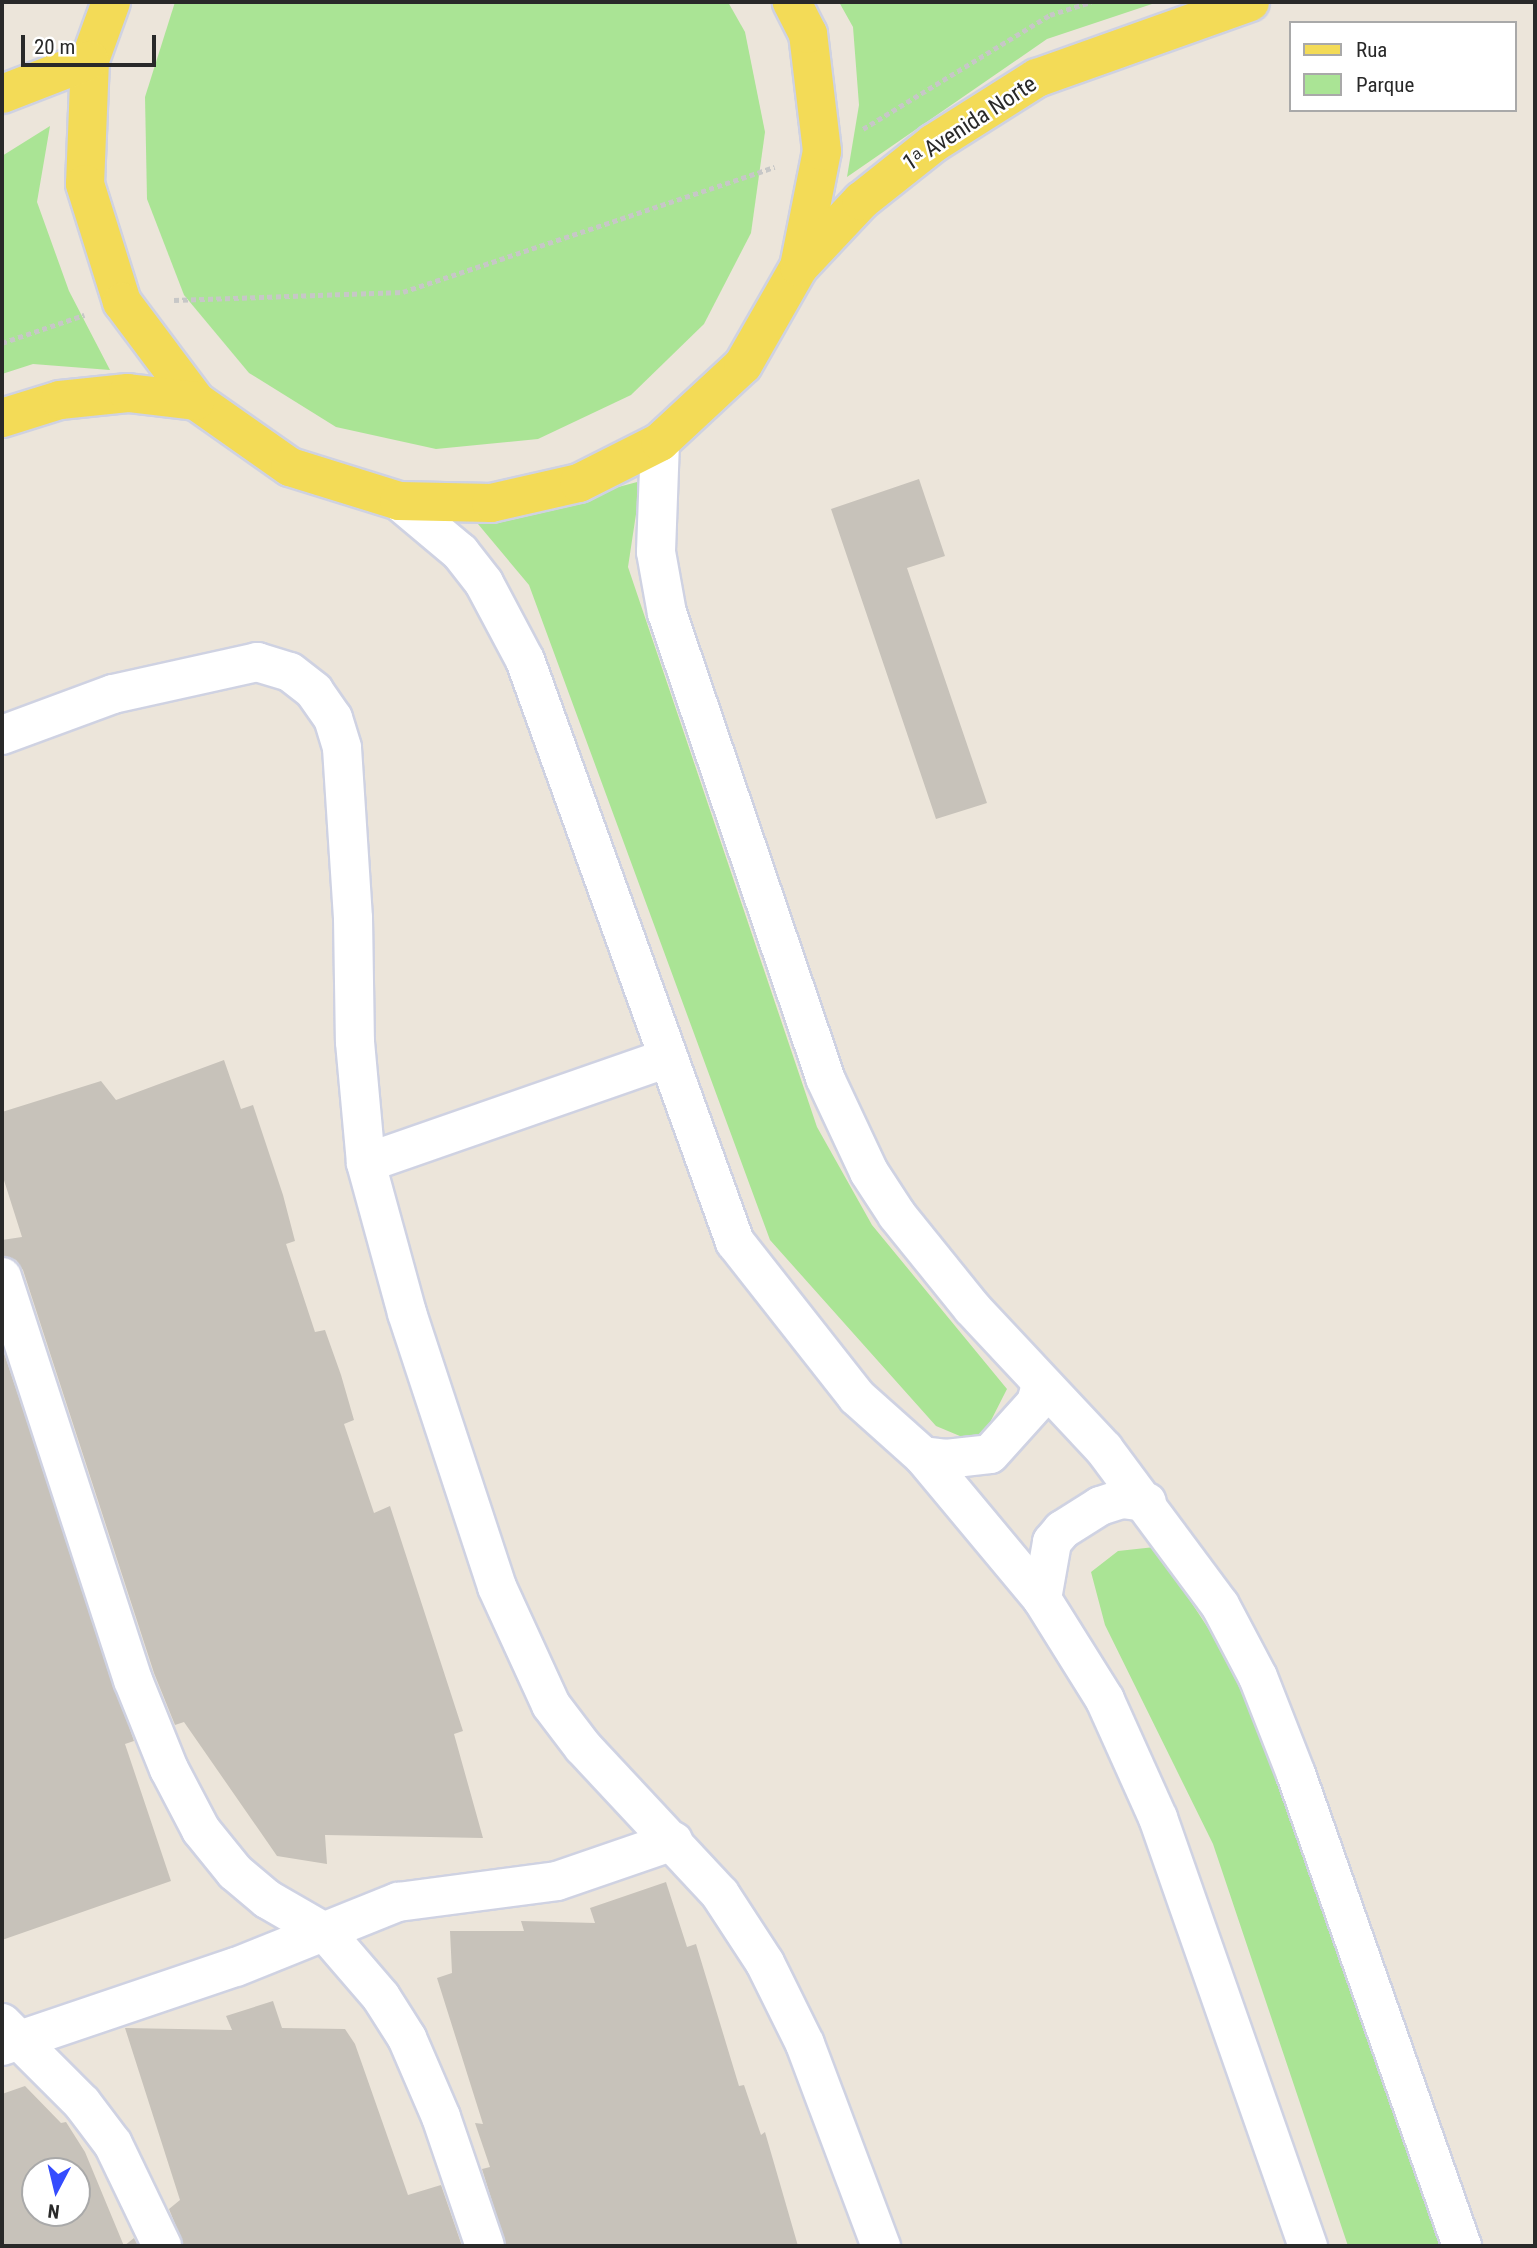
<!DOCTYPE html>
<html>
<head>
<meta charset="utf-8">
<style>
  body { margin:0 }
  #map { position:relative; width:1537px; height:2248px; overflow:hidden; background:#ece5da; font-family:"Roboto Condensed",sans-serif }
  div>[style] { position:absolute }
  .green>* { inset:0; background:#aae495 }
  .building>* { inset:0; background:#c7c2ba }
  .path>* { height:4.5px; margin-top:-2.25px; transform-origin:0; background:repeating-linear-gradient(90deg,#c7c7c7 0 5px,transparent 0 8.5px) }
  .roads { filter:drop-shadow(2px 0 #cfd2e2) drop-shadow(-2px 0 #cfd2e2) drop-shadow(0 2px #cfd2e2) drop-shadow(0 -2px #cfd2e2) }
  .minor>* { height:38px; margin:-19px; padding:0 19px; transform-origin:19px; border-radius:19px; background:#fff }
  .major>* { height:38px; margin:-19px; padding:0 19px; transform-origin:19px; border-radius:19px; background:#f3db57 }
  span { translate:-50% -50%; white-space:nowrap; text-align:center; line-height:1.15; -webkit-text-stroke:5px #fff; paint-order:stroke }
  .street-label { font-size:23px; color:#292929 }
  .frame { position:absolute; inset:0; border:4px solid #292929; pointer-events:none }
  .legend { position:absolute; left:1289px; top:21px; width:228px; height:91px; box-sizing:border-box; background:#fff; border:2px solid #a9a9a9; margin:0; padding:9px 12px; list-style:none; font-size:21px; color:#292929 }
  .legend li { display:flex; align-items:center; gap:14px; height:35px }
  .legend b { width:35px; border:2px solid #a9a9a9 }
  .north { position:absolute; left:21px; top:2157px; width:70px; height:70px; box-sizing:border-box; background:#fff; border:2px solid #a9a9a9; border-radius:50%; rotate:187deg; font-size:19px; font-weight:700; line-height:28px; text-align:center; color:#292929 }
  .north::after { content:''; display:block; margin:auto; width:24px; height:32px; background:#354cfe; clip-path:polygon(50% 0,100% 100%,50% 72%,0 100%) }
  .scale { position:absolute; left:21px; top:35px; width:135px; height:32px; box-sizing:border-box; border:4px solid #292929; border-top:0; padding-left:9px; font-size:21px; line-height:24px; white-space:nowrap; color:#292929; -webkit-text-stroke:5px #fff; paint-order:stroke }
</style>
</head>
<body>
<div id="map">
  <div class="green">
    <i style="clip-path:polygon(175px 2px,728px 2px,745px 32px,765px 132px,751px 233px,704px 324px,631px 395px,538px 439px,436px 449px,336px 427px,249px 373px,184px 295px,147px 199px,145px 97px)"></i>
    <i style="clip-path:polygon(839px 2px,1158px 2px,1047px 39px,847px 177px,859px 105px,853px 27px)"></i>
    <i style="clip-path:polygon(50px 126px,37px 202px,69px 291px,110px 370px,33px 364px,2px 374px,2px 156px)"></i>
    <i style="clip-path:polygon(641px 481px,628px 567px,817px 1127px,872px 1225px,1007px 1389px,979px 1444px,936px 1426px,770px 1240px,529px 585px,478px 524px)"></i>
    <i style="clip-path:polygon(1155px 1547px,1267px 1718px,1450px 2246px,1348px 2246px,1213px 1844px,1105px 1625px,1091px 1572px,1118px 1551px)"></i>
  </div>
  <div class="building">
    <i style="clip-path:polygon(919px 479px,945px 556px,907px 568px,987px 803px,936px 819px,831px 509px)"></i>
    <i style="clip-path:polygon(224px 1060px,241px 1109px,253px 1105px,283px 1195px,295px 1241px,286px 1244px,315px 1332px,325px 1330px,341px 1375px,354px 1420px,344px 1424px,374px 1513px,390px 1506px,463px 1731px,454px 1734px,483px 1838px,325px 1835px,327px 1864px,277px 1856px,184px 1722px,175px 1725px,154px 1673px,23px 1270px,16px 1260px,2px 1256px,2px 1240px,22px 1237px,2px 1174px,2px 1112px,101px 1081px,116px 1100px)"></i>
    <i style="clip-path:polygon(2px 1347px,134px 1741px,125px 1744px,171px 1881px,2px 1940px)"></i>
    <i style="clip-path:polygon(666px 1882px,687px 1947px,696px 1944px,739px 2086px,744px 2085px,761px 2135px,765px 2132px,798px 2246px,506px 2246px,482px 2169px,490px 2167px,475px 2123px,483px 2124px,437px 1978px,452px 1973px,450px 1931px,524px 1931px,521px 1921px,595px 1923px,590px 1908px)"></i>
    <i style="clip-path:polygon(273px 2001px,282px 2028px,345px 2029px,355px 2044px,408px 2195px,441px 2185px,462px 2246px,184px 2246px,169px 2209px,180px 2200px,125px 2028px,232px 2030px,226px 2016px)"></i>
    <i style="clip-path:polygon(evenodd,25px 2086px,61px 2123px,66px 2122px,85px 2152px,124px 2246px,134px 2238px,138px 2246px,2px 2246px,2px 2094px,25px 2086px,35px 2171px,77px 2171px,77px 2213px,35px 2213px,35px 2171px)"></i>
  </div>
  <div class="path">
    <i style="left:863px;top:129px;width:219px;rotate:-31.4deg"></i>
    <i style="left:1050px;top:15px;width:43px;rotate:-17.6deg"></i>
    <i style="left:174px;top:300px;width:229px;rotate:-2deg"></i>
    <i style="left:403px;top:292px;width:392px;rotate:-18.6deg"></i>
    <i style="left:2px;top:343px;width:87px;rotate:-18.9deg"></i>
  </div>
  <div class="roads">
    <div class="minor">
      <i style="left:660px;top:442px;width:110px;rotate:92.1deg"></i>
      <i style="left:656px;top:552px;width:62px;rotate:79.8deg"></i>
      <i style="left:667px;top:613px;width:491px;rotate:71.2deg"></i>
      <i style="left:825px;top:1078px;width:104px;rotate:64.9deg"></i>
      <i style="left:869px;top:1172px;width:51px;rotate:56.9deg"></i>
      <i style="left:897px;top:1215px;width:119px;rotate:51.1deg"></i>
      <i style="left:972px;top:1308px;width:193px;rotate:46.9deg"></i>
      <i style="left:1104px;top:1449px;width:194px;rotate:53.4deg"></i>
      <i style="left:1220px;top:1605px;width:81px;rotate:62.2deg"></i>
      <i style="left:1258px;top:1677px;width:104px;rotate:68.6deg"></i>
      <i style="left:1296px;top:1774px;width:500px;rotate:70.62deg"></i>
      <i style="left:399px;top:501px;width:80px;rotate:39.9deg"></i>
      <i style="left:460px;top:552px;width:39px;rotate:52deg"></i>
      <i style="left:484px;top:583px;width:87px;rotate:62deg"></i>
      <i style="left:525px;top:660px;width:619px;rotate:70.16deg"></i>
      <i style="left:735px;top:1242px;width:197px;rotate:51.8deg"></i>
      <i style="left:857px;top:1397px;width:89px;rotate:41.8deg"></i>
      <i style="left:923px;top:1456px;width:186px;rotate:50.2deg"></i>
      <i style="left:1042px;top:1599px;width:119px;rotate:58deg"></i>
      <i style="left:1105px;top:1700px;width:129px;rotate:65.8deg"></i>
      <i style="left:1158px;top:1818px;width:454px;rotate:70.7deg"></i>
      <i style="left:2px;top:735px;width:118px;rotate:-20.3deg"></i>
      <i style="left:113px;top:694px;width:148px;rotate:-12.5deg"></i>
      <i style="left:257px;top:662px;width:34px;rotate:17deg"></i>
      <i style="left:290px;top:672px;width:31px;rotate:38deg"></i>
      <i style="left:314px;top:691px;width:33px;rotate:55deg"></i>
      <i style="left:333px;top:718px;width:31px;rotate:73deg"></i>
      <i style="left:342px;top:748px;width:170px;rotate:86.3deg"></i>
      <i style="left:353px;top:918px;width:124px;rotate:89.1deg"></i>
      <i style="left:355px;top:1042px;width:121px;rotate:84.8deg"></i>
      <i style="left:366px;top:1163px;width:156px;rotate:74.7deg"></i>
      <i style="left:407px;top:1313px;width:288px;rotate:71.8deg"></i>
      <i style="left:497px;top:1587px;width:130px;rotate:65.4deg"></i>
      <i style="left:551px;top:1705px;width:53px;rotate:52.7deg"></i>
      <i style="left:583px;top:1747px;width:201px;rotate:47deg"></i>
      <i style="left:720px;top:1894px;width:82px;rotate:56.9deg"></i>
      <i style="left:765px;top:1963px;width:90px;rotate:63.7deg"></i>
      <i style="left:805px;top:2044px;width:216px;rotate:69.4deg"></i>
      <i style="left:366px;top:1163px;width:320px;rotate:-19.2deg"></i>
      <i style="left:2px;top:1277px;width:424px;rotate:72deg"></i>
      <i style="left:133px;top:1680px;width:96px;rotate:68deg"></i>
      <i style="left:169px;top:1769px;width:69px;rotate:62.3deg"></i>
      <i style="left:201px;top:1830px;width:54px;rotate:51deg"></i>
      <i style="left:235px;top:1872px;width:42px;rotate:40.2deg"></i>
      <i style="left:267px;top:1899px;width:68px;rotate:30deg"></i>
      <i style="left:326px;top:1933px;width:84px;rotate:49.3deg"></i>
      <i style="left:381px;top:1997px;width:49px;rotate:57.6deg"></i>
      <i style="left:407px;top:2038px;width:86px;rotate:66.7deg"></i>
      <i style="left:441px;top:2117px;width:136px;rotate:71.2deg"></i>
      <i style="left:923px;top:1456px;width:23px;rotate:7deg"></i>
      <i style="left:946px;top:1459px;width:44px;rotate:-6.5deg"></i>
      <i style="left:990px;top:1454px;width:69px;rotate:-48deg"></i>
      <i style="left:1036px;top:1403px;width:20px;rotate:-75deg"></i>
      <i style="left:1042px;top:1599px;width:58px;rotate:-80deg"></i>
      <i style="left:1052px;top:1542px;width:16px;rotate:-50deg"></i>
      <i style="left:1062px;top:1530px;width:45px;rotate:-32.3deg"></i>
      <i style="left:1100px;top:1506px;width:23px;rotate:-18deg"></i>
      <i style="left:1122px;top:1499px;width:25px;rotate:7deg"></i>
      <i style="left:2px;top:2023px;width:113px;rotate:45deg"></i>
      <i style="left:82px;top:2103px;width:51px;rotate:52.9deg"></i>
      <i style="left:113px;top:2144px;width:113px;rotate:64.3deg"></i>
      <i style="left:2px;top:2046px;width:247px;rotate:-18.7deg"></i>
      <i style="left:236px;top:1967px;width:175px;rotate:-21.9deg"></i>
      <i style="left:398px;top:1902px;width:160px;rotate:-7.5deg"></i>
      <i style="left:557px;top:1881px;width:123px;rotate:-19deg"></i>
    </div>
    <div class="major">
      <i style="left:111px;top:2px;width:62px;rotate:109.9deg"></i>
      <i style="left:90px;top:60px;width:124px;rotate:92.3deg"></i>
      <i style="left:85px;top:184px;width:124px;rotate:72.6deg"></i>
      <i style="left:122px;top:302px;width:124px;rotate:53.2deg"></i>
      <i style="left:196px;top:401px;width:115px;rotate:35.1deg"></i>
      <i style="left:290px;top:467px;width:114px;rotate:17.3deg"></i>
      <i style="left:399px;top:501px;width:92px;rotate:1.2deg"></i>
      <i style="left:491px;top:503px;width:90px;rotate:-12.8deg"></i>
      <i style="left:579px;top:483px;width:91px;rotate:-26.8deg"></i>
      <i style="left:660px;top:442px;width:113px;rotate:-42.9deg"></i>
      <i style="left:743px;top:365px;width:113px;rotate:-60.3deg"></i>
      <i style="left:799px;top:267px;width:118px;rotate:-78.8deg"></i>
      <i style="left:822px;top:151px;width:118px;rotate:-96.8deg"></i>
      <i style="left:808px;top:34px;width:36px;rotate:-117deg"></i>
      <i style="left:2px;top:94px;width:94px;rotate:-21.1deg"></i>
      <i style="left:799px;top:267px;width:91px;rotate:-46.8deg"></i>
      <i style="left:861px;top:201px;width:93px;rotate:-38.5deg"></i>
      <i style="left:934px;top:143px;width:122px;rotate:-32.3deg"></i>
      <i style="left:1037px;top:78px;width:226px;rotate:-19.6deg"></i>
      <i style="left:2px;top:418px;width:61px;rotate:-17.2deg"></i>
      <i style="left:60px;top:400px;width:68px;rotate:-5.9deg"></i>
      <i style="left:128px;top:393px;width:68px;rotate:6.7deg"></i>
    </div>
  </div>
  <div class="street-label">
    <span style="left:970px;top:124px;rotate:-33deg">1ᵃ Avenida Norte</span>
  </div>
  <div class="frame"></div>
  <ul class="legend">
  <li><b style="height:9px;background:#f3db57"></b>Rua</li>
  <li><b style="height:19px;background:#aae495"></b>Parque</li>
  </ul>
  <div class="north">N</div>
  <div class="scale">20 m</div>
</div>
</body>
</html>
